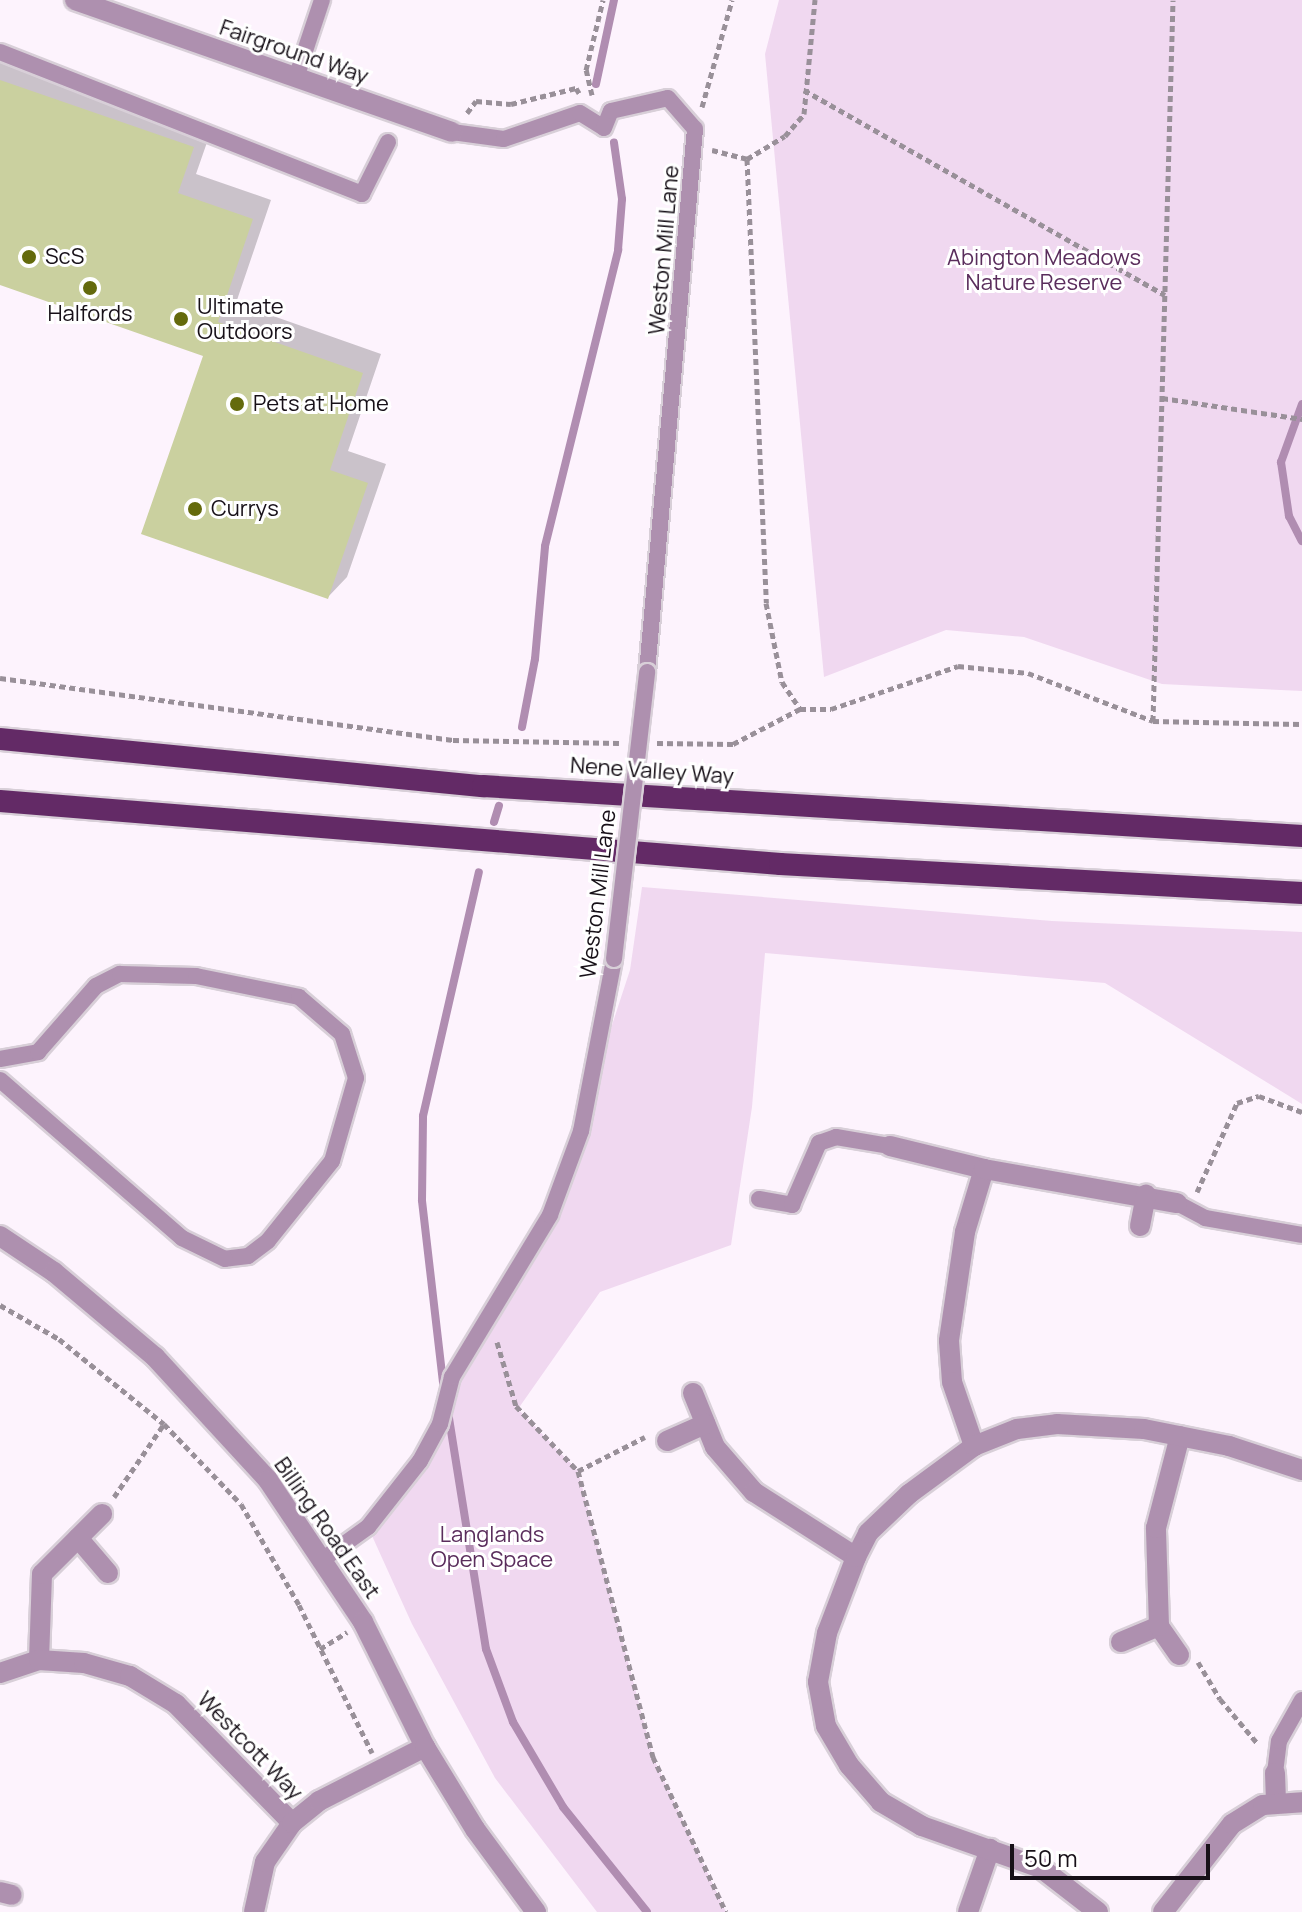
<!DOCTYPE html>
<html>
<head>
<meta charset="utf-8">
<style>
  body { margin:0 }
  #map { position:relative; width:1302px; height:1912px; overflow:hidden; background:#fdf3fd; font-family:Manrope,sans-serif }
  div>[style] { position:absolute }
  .green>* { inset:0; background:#f0d8f0 }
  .shadow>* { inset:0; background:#0003 }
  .stream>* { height:8px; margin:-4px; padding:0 4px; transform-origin:4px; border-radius:4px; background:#b08db1 }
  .building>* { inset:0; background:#cad09f }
  .path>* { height:5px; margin-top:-2.5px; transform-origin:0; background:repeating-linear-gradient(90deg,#999099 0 6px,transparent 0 10px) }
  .roads { filter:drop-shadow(2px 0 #d8cfd8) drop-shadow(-2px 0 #d8cfd8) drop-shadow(0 2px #d8cfd8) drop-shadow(0 -2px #d8cfd8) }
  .service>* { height:16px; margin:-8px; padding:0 8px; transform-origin:8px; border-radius:8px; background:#ae90af }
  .minor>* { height:20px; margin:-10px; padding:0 10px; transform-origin:10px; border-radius:10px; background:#ae90af }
  .tertiary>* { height:20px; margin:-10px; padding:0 10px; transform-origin:10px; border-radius:10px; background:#ae90af }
  .trunk>* { height:22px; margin:-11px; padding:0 11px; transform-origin:11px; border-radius:11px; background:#632a66 }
  .bridges { filter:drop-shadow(2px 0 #d8cfd8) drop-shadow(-2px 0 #d8cfd8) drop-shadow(0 2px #d8cfd8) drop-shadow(0 -2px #d8cfd8) }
  .service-bridge>* { height:16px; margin:-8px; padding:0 8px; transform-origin:8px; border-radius:8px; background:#ae90af }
  .dots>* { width:22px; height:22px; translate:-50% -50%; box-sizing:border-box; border:4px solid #fff; border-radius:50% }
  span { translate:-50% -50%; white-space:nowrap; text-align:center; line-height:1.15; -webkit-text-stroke:6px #fff; paint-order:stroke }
  .street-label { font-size:22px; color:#171018 }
  .poi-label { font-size:22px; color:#171018 }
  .left { translate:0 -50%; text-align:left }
  .park-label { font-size:22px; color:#5a2d5c }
  .scale { position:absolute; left:1010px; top:1844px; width:200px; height:36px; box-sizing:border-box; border:4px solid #171018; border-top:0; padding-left:10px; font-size:24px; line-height:28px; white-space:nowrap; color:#171018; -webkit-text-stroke:6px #fff; paint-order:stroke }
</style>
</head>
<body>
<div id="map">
  <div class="green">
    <i style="clip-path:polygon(779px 0,1302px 0,1302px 691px,1162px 684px,1024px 637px,946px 630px,824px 677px,765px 54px)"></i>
    <i style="clip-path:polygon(642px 887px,1052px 921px,1302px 932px,1302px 1104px,1105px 983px,765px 953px,752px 1107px,731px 1245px,600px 1292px,518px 1409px,578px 1471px,653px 1757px,726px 1912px,597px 1912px,495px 1778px,412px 1624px,368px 1527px,420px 1461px,452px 1377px,550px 1215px,630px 970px)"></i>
  </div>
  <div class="shadow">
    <i style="clip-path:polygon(0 54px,212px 128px,196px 174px,271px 200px,236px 303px,381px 354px,348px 451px,386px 464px,347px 577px,328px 597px,205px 354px,0 283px)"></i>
  </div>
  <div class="stream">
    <i style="left:596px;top:84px;width:86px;rotate:-77.9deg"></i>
    <i style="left:1302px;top:404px;width:62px;rotate:109.9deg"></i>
    <i style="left:1281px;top:462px;width:55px;rotate:81.6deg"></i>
    <i style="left:1289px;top:516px;width:28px;rotate:63deg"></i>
    <i style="left:522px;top:727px;width:69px;rotate:-79.2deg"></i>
    <i style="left:535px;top:659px;width:113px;rotate:-84.9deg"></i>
    <i style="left:545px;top:546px;width:305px;rotate:-76.1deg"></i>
    <i style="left:618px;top:250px;width:51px;rotate:-85.5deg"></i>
    <i style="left:622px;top:199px;width:57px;rotate:-98.1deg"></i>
    <i style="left:494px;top:822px;width:17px;rotate:-73deg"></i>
    <i style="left:444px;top:1391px;width:192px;rotate:-96.6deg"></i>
    <i style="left:422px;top:1200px;width:84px;rotate:-89.3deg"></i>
    <i style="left:423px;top:1116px;width:250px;rotate:-77.1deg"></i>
    <i style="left:448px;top:1412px;width:240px;rotate:80.9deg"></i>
    <i style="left:486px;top:1649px;width:78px;rotate:69.7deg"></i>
    <i style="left:513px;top:1722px;width:99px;rotate:59.5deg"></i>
    <i style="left:563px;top:1807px;width:134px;rotate:51.3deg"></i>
  </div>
  <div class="building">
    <i style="clip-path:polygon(0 80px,194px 147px,178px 193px,253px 219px,218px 322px,363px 373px,330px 470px,368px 483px,328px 599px,141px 534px,203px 356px,0 285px)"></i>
  </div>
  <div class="path">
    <i style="left:804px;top:90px;width:415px;rotate:29.6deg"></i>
    <i style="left:592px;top:95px;width:26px;rotate:-103deg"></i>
    <i style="left:586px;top:70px;width:72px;rotate:-76.3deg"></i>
    <i style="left:702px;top:107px;width:111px;rotate:-74.3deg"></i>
    <i style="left:467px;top:113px;width:15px;rotate:-53deg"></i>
    <i style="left:476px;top:101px;width:35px;rotate:5deg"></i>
    <i style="left:511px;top:104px;width:67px;rotate:-13.8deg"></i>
    <i style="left:576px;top:88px;width:6px;rotate:59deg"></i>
    <i style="left:712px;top:150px;width:36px;rotate:14deg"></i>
    <i style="left:747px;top:159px;width:444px;rotate:87.5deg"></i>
    <i style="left:766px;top:603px;width:81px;rotate:78.6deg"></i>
    <i style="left:782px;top:682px;width:32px;rotate:56deg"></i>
    <i style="left:747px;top:159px;width:44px;rotate:-31.2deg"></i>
    <i style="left:785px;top:136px;width:29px;rotate:-49deg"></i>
    <i style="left:804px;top:114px;width:115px;rotate:-84.5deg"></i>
    <i style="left:1162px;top:398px;width:142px;rotate:8.5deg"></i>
    <i style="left:0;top:678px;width:457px;rotate:7.8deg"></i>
    <i style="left:453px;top:740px;width:166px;rotate:1deg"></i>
    <i style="left:1153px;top:721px;width:721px;rotate:-88.41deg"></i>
    <i style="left:657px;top:743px;width:76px;rotate:0.8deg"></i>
    <i style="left:733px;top:744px;width:76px;rotate:-27.6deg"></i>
    <i style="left:800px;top:709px;width:31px"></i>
    <i style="left:831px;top:709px;width:134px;rotate:-18.7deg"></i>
    <i style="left:958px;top:666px;width:70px;rotate:5.7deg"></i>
    <i style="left:1028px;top:673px;width:134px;rotate:21deg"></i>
    <i style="left:1153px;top:721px;width:149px;rotate:1.2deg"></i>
    <i style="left:1197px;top:1192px;width:98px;rotate:-65.8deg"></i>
    <i style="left:1237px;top:1103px;width:23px;rotate:-18deg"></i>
    <i style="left:1259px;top:1096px;width:46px;rotate:20.4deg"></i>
    <i style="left:0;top:1305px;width:68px;rotate:30deg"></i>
    <i style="left:59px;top:1339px;width:135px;rotate:39deg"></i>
    <i style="left:164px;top:1424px;width:111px;rotate:46.1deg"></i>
    <i style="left:241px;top:1504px;width:116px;rotate:60.1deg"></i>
    <i style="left:299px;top:1605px;width:165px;rotate:63.7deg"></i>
    <i style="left:497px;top:1342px;width:67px;rotate:73.5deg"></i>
    <i style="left:516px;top:1406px;width:90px;rotate:46.4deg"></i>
    <i style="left:578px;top:1471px;width:296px;rotate:75.3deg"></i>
    <i style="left:653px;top:1757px;width:171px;rotate:64.8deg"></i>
    <i style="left:578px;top:1471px;width:75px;rotate:-26.9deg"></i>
    <i style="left:114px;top:1497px;width:88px;rotate:-55.6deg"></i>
    <i style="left:320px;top:1649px;width:32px;rotate:-32deg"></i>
    <i style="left:1198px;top:1662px;width:43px;rotate:59.3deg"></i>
    <i style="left:1220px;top:1699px;width:59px;rotate:49.8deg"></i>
  </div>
  <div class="roads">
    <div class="service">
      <i style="left:0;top:52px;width:389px;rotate:21.4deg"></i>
      <i style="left:362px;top:194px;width:58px;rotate:-63.4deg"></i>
      <i style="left:296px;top:78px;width:82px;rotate:-71.6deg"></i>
      <i style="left:452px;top:132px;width:52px;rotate:7.7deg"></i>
      <i style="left:504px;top:139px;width:80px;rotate:-18.9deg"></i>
      <i style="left:580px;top:113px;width:28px;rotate:32deg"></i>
      <i style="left:604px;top:128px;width:18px;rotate:-68deg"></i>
      <i style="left:611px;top:111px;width:58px;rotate:-12.8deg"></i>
      <i style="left:668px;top:98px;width:41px;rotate:48.9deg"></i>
      <i style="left:695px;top:129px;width:545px;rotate:95.05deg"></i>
      <i style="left:0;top:1059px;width:39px;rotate:-10deg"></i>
      <i style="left:38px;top:1052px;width:88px;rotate:-48.7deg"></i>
      <i style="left:96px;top:986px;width:27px;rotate:-27deg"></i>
      <i style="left:120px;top:974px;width:76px;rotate:1.5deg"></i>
      <i style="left:196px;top:976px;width:105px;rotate:11.5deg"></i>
      <i style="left:299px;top:997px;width:57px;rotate:40.7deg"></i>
      <i style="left:342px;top:1034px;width:46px;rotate:72.3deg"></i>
      <i style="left:356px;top:1078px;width:86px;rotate:106.1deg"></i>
      <i style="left:332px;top:1161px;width:102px;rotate:128.7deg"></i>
      <i style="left:268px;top:1241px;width:25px;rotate:143deg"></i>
      <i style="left:248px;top:1256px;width:23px;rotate:173deg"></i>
      <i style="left:225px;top:1259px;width:48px;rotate:-154deg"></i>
      <i style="left:182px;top:1238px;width:241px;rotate:-139deg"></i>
      <i style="left:759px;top:1199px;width:34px;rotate:10deg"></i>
      <i style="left:792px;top:1205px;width:68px;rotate:-66.5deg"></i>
      <i style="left:819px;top:1143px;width:18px;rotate:-19deg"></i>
      <i style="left:836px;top:1137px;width:55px;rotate:9.5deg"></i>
      <i style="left:1177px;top:1203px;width:32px;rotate:28deg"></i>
      <i style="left:1205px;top:1218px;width:98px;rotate:9.9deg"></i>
      <i style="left:322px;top:1560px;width:57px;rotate:-35.7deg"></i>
      <i style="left:368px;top:1527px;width:84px;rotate:-51.8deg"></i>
      <i style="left:420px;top:1461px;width:42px;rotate:-61.6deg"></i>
      <i style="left:440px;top:1424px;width:49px;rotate:-75.7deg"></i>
      <i style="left:452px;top:1377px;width:189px;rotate:-58.8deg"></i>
      <i style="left:550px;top:1215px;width:90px;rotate:-69.7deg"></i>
      <i style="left:581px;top:1131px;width:175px;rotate:-79.1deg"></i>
      <i style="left:1275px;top:1773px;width:32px;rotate:-83deg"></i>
      <i style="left:1279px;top:1741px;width:47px;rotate:-60.7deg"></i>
    </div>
    <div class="minor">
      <i style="left:75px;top:0;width:399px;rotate:19.3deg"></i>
      <i style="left:890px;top:1146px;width:97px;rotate:13.7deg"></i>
      <i style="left:984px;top:1169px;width:66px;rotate:106.8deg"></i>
      <i style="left:965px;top:1232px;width:110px;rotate:98.4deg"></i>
      <i style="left:949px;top:1341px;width:41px;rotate:85.8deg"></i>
      <i style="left:952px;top:1382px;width:68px;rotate:71deg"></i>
      <i style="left:984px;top:1169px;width:196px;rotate:10deg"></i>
      <i style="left:1140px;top:1226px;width:32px;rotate:-79deg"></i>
      <i style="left:693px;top:1393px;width:58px;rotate:67.8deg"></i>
      <i style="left:715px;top:1447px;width:60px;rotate:49.1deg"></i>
      <i style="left:754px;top:1492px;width:121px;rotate:32.5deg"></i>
      <i style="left:667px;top:1441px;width:42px;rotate:-24.1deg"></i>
      <i style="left:78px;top:1538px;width:46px;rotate:49.4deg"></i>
      <i style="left:1121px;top:1642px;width:41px;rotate:-22.8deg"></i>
      <i style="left:1179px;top:1655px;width:35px;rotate:-125deg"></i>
      <i style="left:1159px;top:1626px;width:98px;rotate:-91.8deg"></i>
      <i style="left:1156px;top:1528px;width:95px;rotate:-75.4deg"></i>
      <i style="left:39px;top:1660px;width:86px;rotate:-88deg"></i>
      <i style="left:42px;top:1574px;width:85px;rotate:-45deg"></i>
      <i style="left:0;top:1673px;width:41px;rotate:-18.4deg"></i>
      <i style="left:39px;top:1660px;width:45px;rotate:3.8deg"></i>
      <i style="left:84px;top:1663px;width:48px;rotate:15.8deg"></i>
      <i style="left:130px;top:1676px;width:54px;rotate:31.3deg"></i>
      <i style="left:176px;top:1704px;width:166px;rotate:45.7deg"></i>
      <i style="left:1275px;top:1773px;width:28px;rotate:88deg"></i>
      <i style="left:0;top:1892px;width:12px;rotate:14deg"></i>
      <i style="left:254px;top:1912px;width:51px;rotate:-77.6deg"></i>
      <i style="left:265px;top:1862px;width:47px;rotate:-55.3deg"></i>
      <i style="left:292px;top:1823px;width:35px;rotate:-39deg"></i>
      <i style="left:319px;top:1801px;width:119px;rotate:-27deg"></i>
      <i style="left:968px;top:1912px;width:67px;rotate:-70.8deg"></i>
      <i style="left:1098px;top:1912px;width:72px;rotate:-142.3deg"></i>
      <i style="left:1041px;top:1868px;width:126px;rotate:-160.6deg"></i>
      <i style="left:922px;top:1826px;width:48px;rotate:-149.7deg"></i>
      <i style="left:881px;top:1802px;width:49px;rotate:-130.9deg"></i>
      <i style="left:849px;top:1765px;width:45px;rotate:-120.5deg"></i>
      <i style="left:826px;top:1726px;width:45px;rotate:-100.3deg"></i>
      <i style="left:818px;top:1682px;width:50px;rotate:-79.6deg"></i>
      <i style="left:827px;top:1633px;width:81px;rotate:-69.1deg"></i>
      <i style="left:856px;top:1557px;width:27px;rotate:-63deg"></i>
      <i style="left:868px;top:1533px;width:57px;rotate:-43.6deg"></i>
      <i style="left:909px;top:1494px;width:81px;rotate:-36.4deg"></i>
      <i style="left:974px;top:1446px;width:46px;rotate:-21.6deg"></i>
      <i style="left:1017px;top:1429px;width:40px;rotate:-7.1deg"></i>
      <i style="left:1057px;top:1424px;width:87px;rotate:3.3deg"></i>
      <i style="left:1144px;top:1429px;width:87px;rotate:11.3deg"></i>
      <i style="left:1229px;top:1446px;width:77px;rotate:18.2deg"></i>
      <i style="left:1163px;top:1912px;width:112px;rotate:-51.9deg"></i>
      <i style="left:1232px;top:1824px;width:36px;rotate:-32deg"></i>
      <i style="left:1263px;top:1805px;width:39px;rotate:-4deg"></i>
    </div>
    <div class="tertiary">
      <i style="left:0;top:1236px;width:65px;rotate:33.7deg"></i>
      <i style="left:54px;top:1272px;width:132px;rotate:40.1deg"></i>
      <i style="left:155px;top:1357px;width:167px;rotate:47.4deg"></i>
      <i style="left:268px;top:1480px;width:171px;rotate:56.2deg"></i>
      <i style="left:363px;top:1622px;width:140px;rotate:63.6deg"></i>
      <i style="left:425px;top:1747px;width:96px;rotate:58.6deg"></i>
      <i style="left:475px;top:1829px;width:103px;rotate:53.7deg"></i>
    </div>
    <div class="trunk">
      <i style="left:0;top:739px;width:485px;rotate:5.6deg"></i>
      <i style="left:483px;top:786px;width:821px;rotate:3.49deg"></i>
      <i style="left:0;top:801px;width:783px;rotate:4.62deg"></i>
      <i style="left:780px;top:864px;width:523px;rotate:3.18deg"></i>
    </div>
  </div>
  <div class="bridges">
    <div class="service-bridge">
      <i style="left:614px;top:959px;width:289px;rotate:-83.4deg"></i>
    </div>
  </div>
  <div class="dots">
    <i style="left:29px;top:257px;background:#646a0c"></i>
    <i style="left:90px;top:288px;background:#646a0c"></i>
    <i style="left:181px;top:319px;background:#646a0c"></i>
    <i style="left:237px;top:404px;background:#646a0c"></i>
    <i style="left:195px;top:509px;background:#646a0c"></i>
  </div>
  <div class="street-label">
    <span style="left:294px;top:52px;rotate:19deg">Fairground Way</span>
    <span style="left:664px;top:250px;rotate:-85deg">Weston Mill Lane</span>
    <span style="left:652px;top:771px;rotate:4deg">Nene Valley Way</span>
    <span style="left:598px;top:894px;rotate:-83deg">Weston Mill Lane</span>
    <span style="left:327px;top:1528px;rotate:55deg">Billing Road East</span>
    <span style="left:250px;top:1746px;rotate:46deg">Westcott Way</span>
  </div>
  <div class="poi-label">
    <span class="left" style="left:45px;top:257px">ScS</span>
    <span class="left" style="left:197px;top:319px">Ultimate<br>Outdoors</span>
    <span style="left:90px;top:314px">Halfords</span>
    <span class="left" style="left:253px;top:404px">Pets at Home</span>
    <span class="left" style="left:211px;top:509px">Currys</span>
  </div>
  <div class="park-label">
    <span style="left:1044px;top:270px">Abington Meadows<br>Nature Reserve</span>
    <span style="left:492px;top:1547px">Langlands<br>Open Space</span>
  </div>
  <div class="scale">50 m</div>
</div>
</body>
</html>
